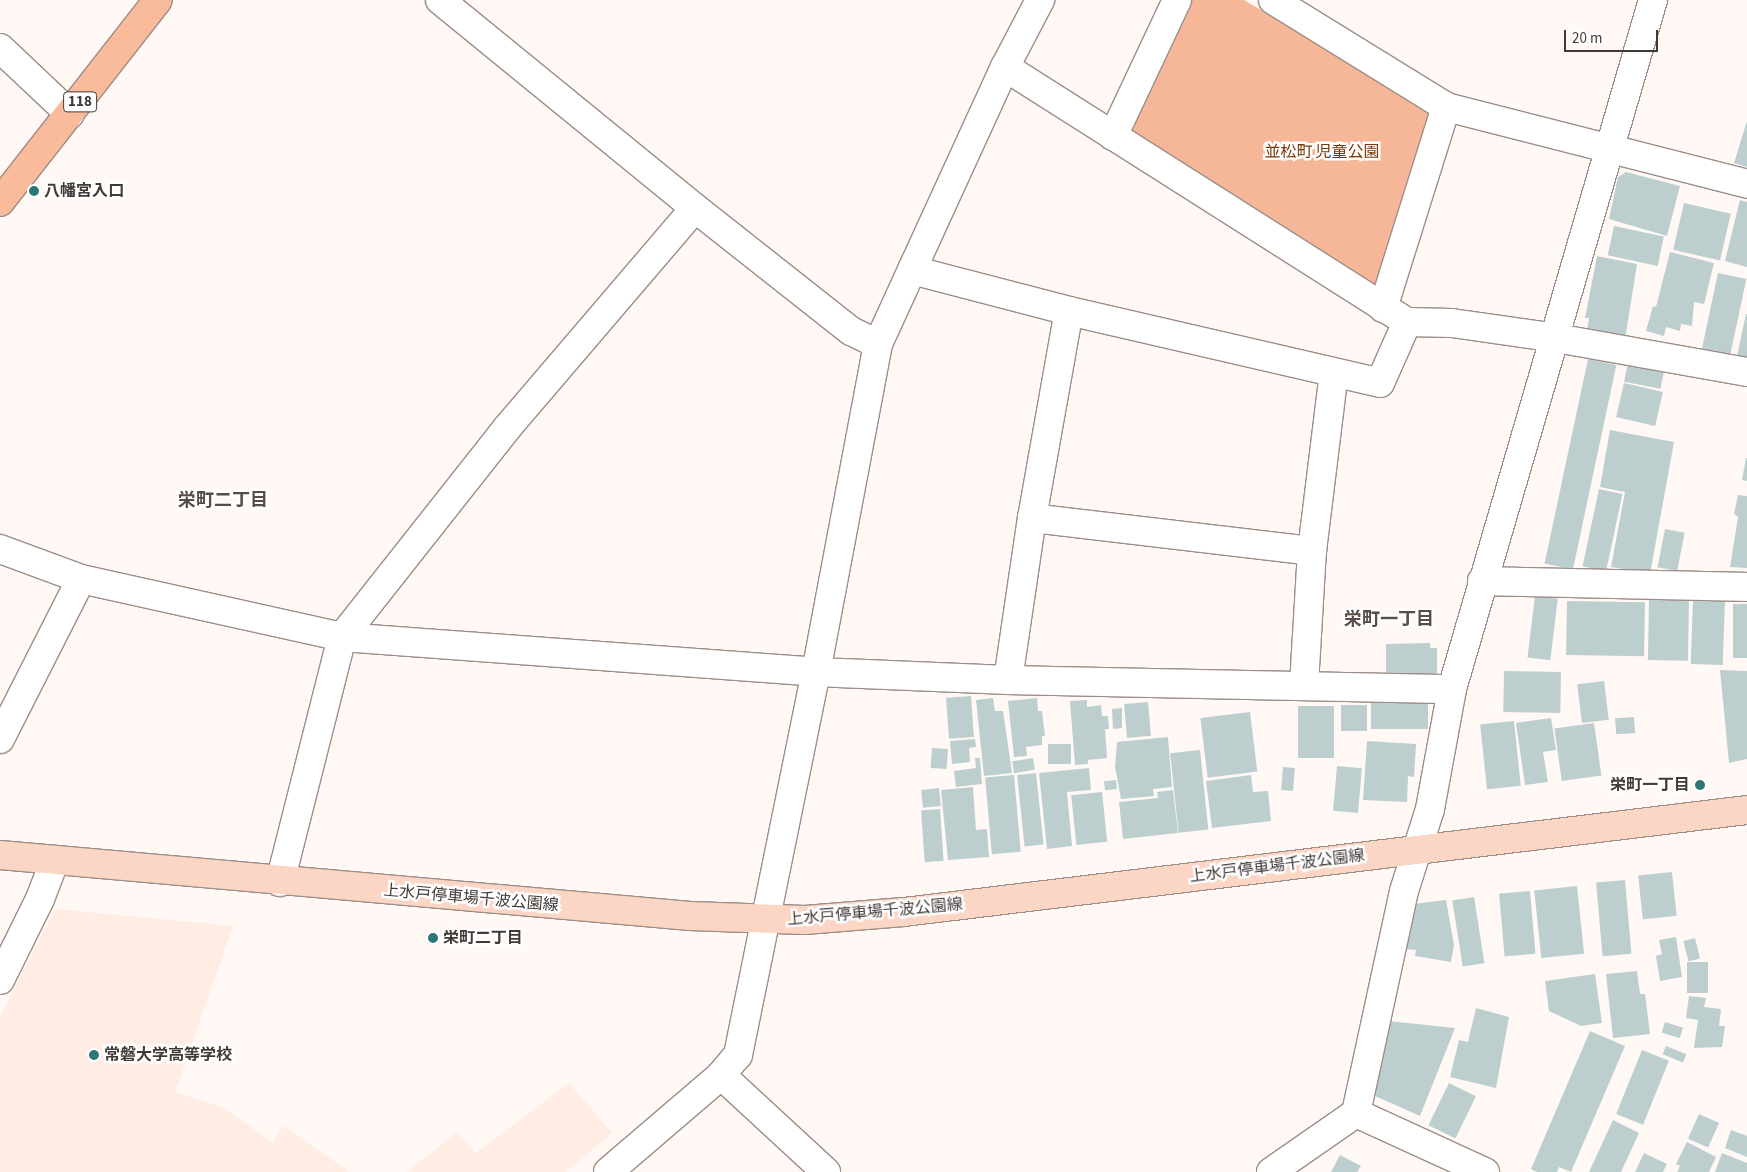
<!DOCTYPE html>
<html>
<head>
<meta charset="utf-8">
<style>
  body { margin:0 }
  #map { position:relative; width:1747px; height:1172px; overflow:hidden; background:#fff8f5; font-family:"Source Sans 3","Noto Sans JP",sans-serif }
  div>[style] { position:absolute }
  .built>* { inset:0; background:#ffece3 }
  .green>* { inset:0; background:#f6b798 }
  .building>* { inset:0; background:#bccfce; transform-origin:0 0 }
  .roads { filter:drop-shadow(1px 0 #9c8e87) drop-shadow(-1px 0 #9c8e87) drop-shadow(0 1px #9c8e87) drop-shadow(0 -1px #9c8e87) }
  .minor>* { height:28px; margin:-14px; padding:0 14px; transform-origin:14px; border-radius:14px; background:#fff }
  .major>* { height:28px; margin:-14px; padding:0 14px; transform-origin:14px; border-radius:14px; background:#fbd6c4 }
  .highway>* { height:28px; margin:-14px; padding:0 14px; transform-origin:14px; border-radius:14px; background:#f9bb9c }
  .dots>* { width:14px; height:14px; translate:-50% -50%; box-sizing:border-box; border:2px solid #fff; border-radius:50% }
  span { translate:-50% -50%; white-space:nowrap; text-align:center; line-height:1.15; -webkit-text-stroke:5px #fff; paint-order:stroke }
  .shield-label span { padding:1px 4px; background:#fff; border:1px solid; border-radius:4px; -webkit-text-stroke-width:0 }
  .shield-label { font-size:15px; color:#413b38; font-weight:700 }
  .park-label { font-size:16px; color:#7c3608 }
  .poi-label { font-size:16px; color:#413b38; font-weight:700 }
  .left { translate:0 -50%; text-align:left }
  .right { translate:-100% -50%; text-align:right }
  .street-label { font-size:16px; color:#413b38 }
  .neighbourhood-label { font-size:18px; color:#594c46; font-weight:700 }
  .scale { position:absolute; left:1564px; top:30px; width:94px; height:22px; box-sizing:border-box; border:2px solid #413b38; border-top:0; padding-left:6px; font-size:15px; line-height:18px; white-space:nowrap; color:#413b38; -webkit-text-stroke:4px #fff; paint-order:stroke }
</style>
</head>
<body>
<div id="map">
  <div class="built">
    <i style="clip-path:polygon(55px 909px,233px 926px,175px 1092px,224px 1108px,273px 1143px,283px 1126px,350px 1172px,0 1172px,0 1017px)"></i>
    <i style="clip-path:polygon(569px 1083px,612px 1133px,566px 1172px,407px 1172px,456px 1133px,476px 1153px)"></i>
  </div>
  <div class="green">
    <i style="clip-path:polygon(1185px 0,1244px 0,1435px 113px,1380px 296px,1123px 135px)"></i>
  </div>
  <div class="building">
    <i style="clip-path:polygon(1747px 121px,1747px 167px,1734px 163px)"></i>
    <i style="clip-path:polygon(1626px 172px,1680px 186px,1667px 236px,1609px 219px,1618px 177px)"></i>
    <i style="clip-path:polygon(1740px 200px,1747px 202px,1747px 267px,1725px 261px)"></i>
    <i style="left:1684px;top:203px;width:48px;height:48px;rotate:13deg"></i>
    <i style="left:1614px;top:226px;width:51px;height:30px;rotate:12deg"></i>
    <i style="clip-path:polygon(1670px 252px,1714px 263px,1704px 304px,1694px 302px,1692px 326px,1681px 324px,1680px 331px,1666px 327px,1664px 336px,1646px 331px,1653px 306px,1656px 307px)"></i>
    <i style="clip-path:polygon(1597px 256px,1637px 264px,1625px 340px,1587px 331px,1589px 318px,1585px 318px)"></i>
    <i style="left:1718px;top:273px;width:29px;height:81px;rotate:12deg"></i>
    <i style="clip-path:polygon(1746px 314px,1747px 314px,1747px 358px,1737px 356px)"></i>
    <i style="left:1588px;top:359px;width:29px;height:209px;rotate:12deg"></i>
    <i style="left:1628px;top:362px;width:37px;height:20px;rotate:11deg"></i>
    <i style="left:1624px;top:383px;width:40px;height:35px;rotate:13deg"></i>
    <i style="clip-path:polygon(1610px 430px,1674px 442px,1650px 574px,1611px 567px,1625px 492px,1600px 487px)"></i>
    <i style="clip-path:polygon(1746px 458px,1747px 458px,1747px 481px,1742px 480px)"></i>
    <i style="left:1599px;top:489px;width:24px;height:79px;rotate:12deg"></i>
    <i style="clip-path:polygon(1738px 495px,1747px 496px,1747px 568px,1730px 567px,1738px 517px,1734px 514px)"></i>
    <i style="left:1665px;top:529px;width:20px;height:39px;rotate:11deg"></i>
    <i style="left:1535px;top:596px;width:23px;height:62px;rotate:7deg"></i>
    <i style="left:1649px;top:599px;width:40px;height:61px;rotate:1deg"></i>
    <i style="left:1693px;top:599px;width:32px;height:65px;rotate:2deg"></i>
    <i style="left:1567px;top:601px;width:78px;height:54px;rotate:1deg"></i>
    <i style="left:1733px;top:604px;width:14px;height:54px"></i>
    <i style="clip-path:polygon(1430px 643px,1430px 648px,1437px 648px,1437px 678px,1386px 679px,1386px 644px)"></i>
    <i style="clip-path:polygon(1720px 670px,1747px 671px,1747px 759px,1729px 763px)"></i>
    <i style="left:1504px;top:671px;width:57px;height:41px;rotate:1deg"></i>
    <i style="left:1604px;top:681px;width:39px;height:27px;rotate:83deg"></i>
    <i style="left:971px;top:696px;width:41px;height:25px;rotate:86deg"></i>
    <i style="clip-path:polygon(993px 698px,995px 711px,1003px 711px,1012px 773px,984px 776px,976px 700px)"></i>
    <i style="clip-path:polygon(1037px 698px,1038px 711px,1042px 711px,1045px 736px,1042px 736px,1042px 745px,1026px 747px,1027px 756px,1014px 757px,1008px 701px)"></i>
    <i style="clip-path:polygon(1087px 700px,1087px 707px,1101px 705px,1102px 716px,1108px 716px,1109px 729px,1105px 729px,1107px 758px,1088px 760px,1088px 764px,1075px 765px,1070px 701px)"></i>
    <i style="left:1148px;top:702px;width:34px;height:24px;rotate:85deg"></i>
    <i style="left:1371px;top:702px;width:57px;height:27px"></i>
    <i style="left:1367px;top:705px;width:26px;height:26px;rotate:90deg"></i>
    <i style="left:1298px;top:706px;width:36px;height:52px"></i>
    <i style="clip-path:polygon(1122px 708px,1122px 728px,1113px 729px,1112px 709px)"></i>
    <i style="left:1250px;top:712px;width:60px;height:50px;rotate:83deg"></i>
    <i style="left:1634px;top:717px;width:16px;height:19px;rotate:86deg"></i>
    <i style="clip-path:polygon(1551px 718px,1556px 750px,1543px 752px,1548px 782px,1525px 785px,1516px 723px)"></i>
    <i style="left:1514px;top:721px;width:65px;height:34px;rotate:84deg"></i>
    <i style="left:1594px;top:723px;width:53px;height:40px;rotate:82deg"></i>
    <i style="clip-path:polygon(1168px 737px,1172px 787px,1153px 789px,1154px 796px,1121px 799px,1115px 767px,1117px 742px)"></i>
    <i style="clip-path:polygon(975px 739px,976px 747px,969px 748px,970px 762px,952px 764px,950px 741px)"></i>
    <i style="clip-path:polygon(1367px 741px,1416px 744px,1414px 777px,1408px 776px,1407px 802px,1363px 800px)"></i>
    <i style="left:1048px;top:744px;width:23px;height:20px"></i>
    <i style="left:932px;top:748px;width:16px;height:20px;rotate:4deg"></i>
    <i style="left:1200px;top:750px;width:80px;height:30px;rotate:84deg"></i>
    <i style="clip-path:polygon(975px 758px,980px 758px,982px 784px,956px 787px,954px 771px,976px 768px)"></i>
    <i style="left:1033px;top:758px;width:12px;height:21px;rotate:81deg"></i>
    <i style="left:1337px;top:766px;width:25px;height:45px;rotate:5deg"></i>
    <i style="left:1283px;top:767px;width:12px;height:23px;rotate:5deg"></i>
    <i style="clip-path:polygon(1089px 768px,1091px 790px,1067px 792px,1072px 846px,1047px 849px,1039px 773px)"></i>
    <i style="left:1036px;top:773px;width:72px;height:19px;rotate:84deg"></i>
    <i style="left:1014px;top:775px;width:77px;height:29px;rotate:85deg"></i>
    <i style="clip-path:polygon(1251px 775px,1253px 792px,1268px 791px,1271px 821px,1212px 828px,1206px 781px)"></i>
    <i style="left:1116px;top:780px;width:9px;height:12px;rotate:84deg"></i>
    <i style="clip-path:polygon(973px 787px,976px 830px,987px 829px,989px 857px,948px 860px,941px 790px)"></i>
    <i style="left:939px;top:788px;width:18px;height:18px;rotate:84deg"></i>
    <i style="clip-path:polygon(1173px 790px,1178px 833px,1123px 839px,1119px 802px,1158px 798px,1157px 792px)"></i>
    <i style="left:1102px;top:792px;width:50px;height:31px;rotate:84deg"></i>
    <i style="left:940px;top:809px;width:52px;height:19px;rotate:86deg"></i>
    <i style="left:1672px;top:872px;width:44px;height:34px;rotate:84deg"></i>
    <i style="left:1625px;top:880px;width:74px;height:29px;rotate:85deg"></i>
    <i style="left:1577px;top:886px;width:68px;height:43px;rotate:84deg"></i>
    <i style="left:1530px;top:891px;width:63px;height:31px;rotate:85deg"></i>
    <i style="left:1474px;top:897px;width:67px;height:22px;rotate:81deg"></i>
    <i style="clip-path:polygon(1446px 900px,1454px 945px,1451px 962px,1415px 956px,1416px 950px,1403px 949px,1413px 904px)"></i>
    <i style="clip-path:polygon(1676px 937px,1682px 977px,1660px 981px,1656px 956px,1662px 954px,1659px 940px)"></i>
    <i style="left:1695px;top:938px;width:21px;height:12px;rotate:76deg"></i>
    <i style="left:1687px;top:962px;width:21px;height:31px"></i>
    <i style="clip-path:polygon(1637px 971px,1640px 994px,1645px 994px,1650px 1034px,1613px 1038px,1606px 974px)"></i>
    <i style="clip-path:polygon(1595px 974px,1602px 1023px,1581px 1026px,1549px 1011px,1545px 981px)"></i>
    <i style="clip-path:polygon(1689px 996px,1706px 998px,1704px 1007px,1721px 1009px,1719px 1026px,1725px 1026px,1722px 1047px,1694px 1048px,1698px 1020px,1686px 1018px)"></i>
    <i style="clip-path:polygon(1476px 1008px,1509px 1017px,1496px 1088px,1450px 1077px,1459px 1040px,1468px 1042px)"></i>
    <i style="clip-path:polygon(1388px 1021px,1455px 1028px,1420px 1116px,1375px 1096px)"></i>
    <i style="left:1665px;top:1022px;width:19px;height:11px;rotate:18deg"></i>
    <i style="clip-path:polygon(1590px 1031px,1625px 1046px,1571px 1172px,1559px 1167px,1557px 1172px,1537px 1172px,1531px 1169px)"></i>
    <i style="left:1666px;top:1046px;width:22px;height:9px;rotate:22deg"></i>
    <i style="left:1642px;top:1050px;width:29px;height:69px;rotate:22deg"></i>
    <i style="left:1449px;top:1083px;width:30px;height:47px;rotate:26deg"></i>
    <i style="left:1699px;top:1114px;width:22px;height:27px;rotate:24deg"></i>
    <i style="clip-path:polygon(1613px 1120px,1639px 1133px,1621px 1172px,1589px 1172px)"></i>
    <i style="clip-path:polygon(1731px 1130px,1747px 1136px,1747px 1157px,1725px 1148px)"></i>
    <i style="clip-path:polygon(1687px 1142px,1716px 1157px,1709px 1172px,1677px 1172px,1680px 1166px,1676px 1164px)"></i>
    <i style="clip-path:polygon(1644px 1153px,1667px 1164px,1663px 1172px,1635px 1172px)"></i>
    <i style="clip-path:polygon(1722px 1153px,1747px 1163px,1747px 1172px,1715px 1172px)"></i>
    <i style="clip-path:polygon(1340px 1155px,1361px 1166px,1357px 1172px,1331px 1172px)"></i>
  </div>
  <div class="roads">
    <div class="minor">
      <i style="left:440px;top:0;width:329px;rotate:39.2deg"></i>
      <i style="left:695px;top:208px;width:199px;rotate:38.3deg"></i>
      <i style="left:851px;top:331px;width:30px;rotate:26deg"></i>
      <i style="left:1273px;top:0;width:203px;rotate:31.7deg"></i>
      <i style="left:1446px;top:107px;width:311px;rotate:14.3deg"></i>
      <i style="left:0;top:48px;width:96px;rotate:43.3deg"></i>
      <i style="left:1005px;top:67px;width:476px;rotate:32.4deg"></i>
      <i style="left:1407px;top:322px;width:45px;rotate:1.3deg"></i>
      <i style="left:1452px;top:323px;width:105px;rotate:8.2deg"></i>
      <i style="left:1556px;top:338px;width:194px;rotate:10.1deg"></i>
      <i style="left:1113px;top:136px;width:150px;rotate:-64.8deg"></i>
      <i style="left:912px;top:270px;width:162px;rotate:14.6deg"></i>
      <i style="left:1069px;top:311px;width:319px;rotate:13deg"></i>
      <i style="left:1380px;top:383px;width:67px;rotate:-66.1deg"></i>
      <i style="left:1383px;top:308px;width:211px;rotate:-72.6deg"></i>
      <i style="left:1032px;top:518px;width:282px;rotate:6.7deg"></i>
      <i style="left:1312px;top:551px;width:179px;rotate:-83deg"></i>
      <i style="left:0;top:549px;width:86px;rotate:20.3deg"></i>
      <i style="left:81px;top:579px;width:267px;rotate:12.5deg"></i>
      <i style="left:342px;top:637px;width:475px;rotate:4.2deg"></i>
      <i style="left:816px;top:672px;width:192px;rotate:2.4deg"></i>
      <i style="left:1008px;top:680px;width:444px;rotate:1.2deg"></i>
      <i style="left:1482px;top:581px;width:265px;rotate:1.3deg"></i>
      <i style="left:1008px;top:680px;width:164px;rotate:-81.6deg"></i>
      <i style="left:1032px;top:518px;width:210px;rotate:-79.9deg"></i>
      <i style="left:1304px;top:685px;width:134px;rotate:-86.6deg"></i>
      <i style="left:0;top:739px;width:179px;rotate:-63.1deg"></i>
      <i style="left:280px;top:882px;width:253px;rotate:-75.8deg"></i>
      <i style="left:342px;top:637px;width:266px;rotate:-51.7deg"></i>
      <i style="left:507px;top:428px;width:289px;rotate:-49.5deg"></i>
      <i style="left:0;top:980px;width:90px;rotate:-63.7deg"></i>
      <i style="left:40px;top:899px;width:42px;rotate:-69deg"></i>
      <i style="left:721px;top:1075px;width:143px;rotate:42.7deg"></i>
      <i style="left:1356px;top:1113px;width:142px;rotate:24.6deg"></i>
      <i style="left:608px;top:1172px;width:149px;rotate:-40.6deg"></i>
      <i style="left:721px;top:1075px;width:26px;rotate:-50deg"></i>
      <i style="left:738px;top:1055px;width:391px;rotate:-78.5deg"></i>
      <i style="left:816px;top:672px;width:334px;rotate:-79.3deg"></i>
      <i style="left:878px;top:344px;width:305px;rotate:-65.4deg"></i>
      <i style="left:1005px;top:67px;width:76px;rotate:-62.4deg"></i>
      <i style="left:1271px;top:1172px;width:103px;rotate:-34.8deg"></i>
      <i style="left:1356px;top:1113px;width:227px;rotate:-77.8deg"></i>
      <i style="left:1404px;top:891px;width:86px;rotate:-72.4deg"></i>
      <i style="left:1430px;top:809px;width:122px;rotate:-79.6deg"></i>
      <i style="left:1452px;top:689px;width:718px;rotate:-73.74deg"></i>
    </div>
    <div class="major">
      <i style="left:0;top:855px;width:693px;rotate:5.05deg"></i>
      <i style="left:690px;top:916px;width:115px;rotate:2deg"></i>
      <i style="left:805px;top:920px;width:99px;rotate:-4.6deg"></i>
      <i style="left:904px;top:912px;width:849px;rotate:-6.9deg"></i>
    </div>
    <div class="highway">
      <i style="left:0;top:202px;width:256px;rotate:-52deg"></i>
    </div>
  </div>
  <div class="dots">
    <i style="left:34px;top:191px;background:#2d7777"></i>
    <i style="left:1700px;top:785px;background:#2d7777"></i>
    <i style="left:433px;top:938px;background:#2d7777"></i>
    <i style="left:94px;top:1055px;background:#2d7777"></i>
  </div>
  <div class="shield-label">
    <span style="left:80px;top:102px">118</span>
  </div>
  <div class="park-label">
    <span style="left:1322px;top:152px">並松町 児童公園</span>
  </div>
  <div class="poi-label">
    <span class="left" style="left:44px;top:191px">八幡宮入口</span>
    <span class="right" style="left:1690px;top:785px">栄町一丁目</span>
    <span class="left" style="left:443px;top:938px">栄町二丁目</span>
    <span class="left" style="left:104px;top:1055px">常磐大学高等学校</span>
  </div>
  <div class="street-label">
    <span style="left:1277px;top:866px;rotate:-7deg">上水戸停車場千波公園線</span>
    <span style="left:471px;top:898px;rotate:5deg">上水戸停車場千波公園線</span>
    <span style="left:875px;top:912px;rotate:-5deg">上水戸停車場千波公園線</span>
  </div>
  <div class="neighbourhood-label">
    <span style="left:223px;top:501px">栄町二丁目</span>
    <span style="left:1389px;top:620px">栄町一丁目</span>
  </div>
  <div class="scale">20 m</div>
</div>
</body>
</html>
